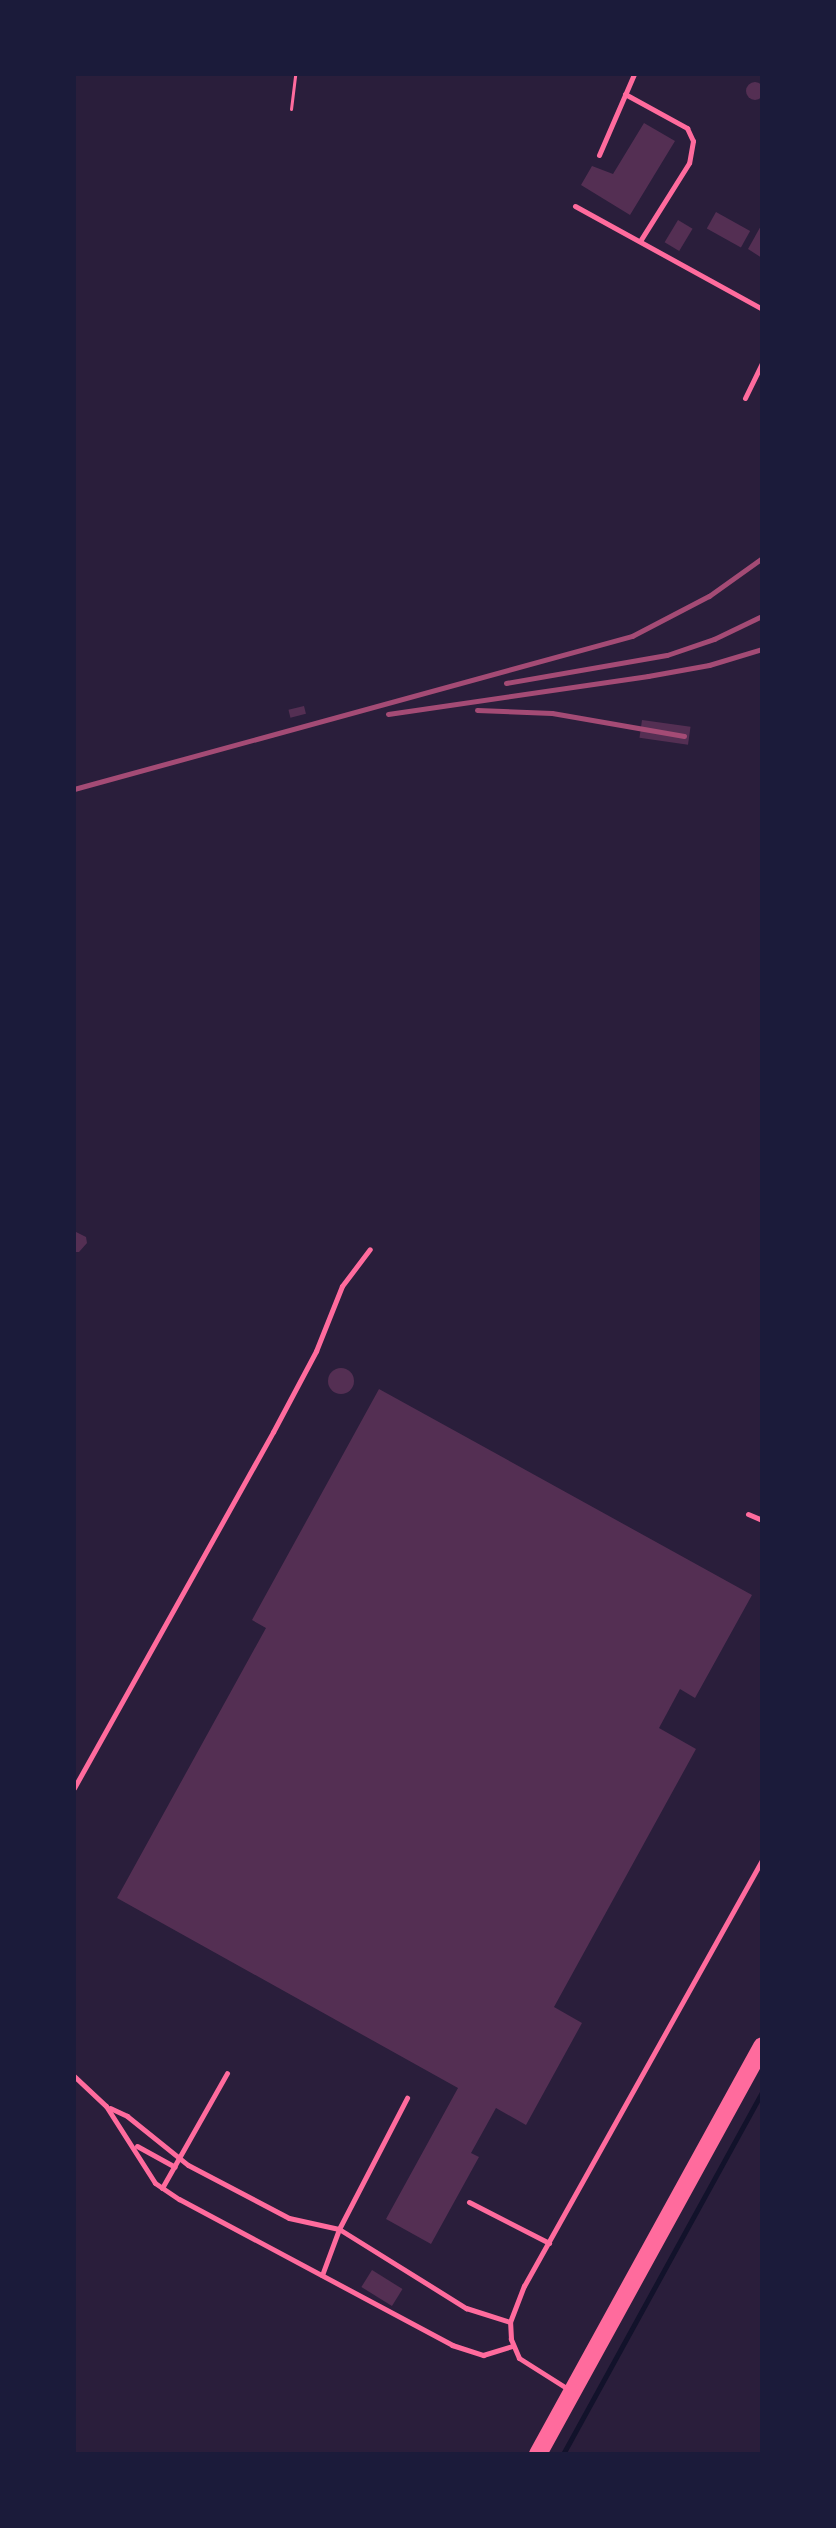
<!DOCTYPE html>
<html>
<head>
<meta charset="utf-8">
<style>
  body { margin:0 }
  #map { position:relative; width:836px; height:2528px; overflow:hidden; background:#1b1b3a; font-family:"Titillium Web",sans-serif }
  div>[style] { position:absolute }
  .green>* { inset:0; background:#2a1e3b; transform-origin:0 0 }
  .stream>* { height:5px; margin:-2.5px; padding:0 2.5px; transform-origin:2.5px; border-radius:2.5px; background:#12122b }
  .building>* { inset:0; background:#542f53; transform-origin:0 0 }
  .round { border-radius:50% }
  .path>* { height:3px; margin:-1.5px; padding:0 1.5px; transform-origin:1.5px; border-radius:1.5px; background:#ff6b9d }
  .service>* { height:5px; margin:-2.5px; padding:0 2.5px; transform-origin:2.5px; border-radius:2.5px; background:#ff6b9d }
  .trunk>* { height:18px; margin:-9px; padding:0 9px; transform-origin:9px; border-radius:9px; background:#ff6b9d }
  .rail>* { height:5px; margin:-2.5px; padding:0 2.5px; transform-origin:2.5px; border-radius:2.5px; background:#a44b75 }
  span { translate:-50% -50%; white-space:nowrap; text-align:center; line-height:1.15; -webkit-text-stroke:7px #1b1b3a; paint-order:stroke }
  .frame { position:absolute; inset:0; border:76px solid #1b1b3a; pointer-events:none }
</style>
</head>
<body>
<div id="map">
  <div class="green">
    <i style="left:74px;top:74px;width:688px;height:2380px"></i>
  </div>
  <div class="stream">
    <i style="left:563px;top:2454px;width:413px;rotate:-61.2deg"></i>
  </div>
  <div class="building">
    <i class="round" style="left:746px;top:82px;width:18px;height:18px"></i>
    <i style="clip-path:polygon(644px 123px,675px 141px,630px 215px,581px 185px,592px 166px,613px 174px)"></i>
    <i style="left:716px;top:212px;width:39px;height:19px;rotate:29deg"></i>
    <i style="left:678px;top:220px;width:17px;height:26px;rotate:31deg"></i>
    <i style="clip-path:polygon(762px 224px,762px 258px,748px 249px)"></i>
    <i style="left:304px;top:706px;width:8px;height:16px;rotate:76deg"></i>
    <i style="left:642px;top:720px;width:49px;height:18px;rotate:8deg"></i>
    <i style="clip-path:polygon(74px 1231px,86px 1237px,87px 1243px,79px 1252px,74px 1252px)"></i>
    <i class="round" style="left:328px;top:1368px;width:26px;height:26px"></i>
    <i style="clip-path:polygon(379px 1389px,752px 1595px,695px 1698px,680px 1689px,659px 1728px,696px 1749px,554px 2007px,582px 2023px,526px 2125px,496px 2108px,471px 2153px,479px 2157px,431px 2244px,386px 2219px,458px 2088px,117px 1898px,266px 1628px,252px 1620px)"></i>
    <i style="left:372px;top:2270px;width:36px;height:20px;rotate:32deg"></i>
  </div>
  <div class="path">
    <i style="left:291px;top:109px;width:35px;rotate:-83deg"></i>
  </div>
  <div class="service">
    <i style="left:625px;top:94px;width:71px;rotate:28.7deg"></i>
    <i style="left:687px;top:128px;width:14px;rotate:65deg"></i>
    <i style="left:693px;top:141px;width:22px;rotate:100deg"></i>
    <i style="left:689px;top:163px;width:92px;rotate:122.1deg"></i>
    <i style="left:599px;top:155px;width:88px;rotate:-66.6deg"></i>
    <i style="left:575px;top:206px;width:213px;rotate:28.8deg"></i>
    <i style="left:745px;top:398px;width:39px;rotate:-64deg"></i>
    <i style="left:748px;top:1514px;width:15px;rotate:23deg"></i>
    <i style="left:74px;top:1788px;width:408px;rotate:-60.8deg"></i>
    <i style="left:273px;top:1432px;width:92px;rotate:-62deg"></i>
    <i style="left:316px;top:1351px;width:70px;rotate:-68.2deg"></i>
    <i style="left:342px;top:1286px;width:46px;rotate:-52.9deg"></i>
    <i style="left:74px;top:2076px;width:44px;rotate:43.2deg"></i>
    <i style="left:106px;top:2106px;width:91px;rotate:57.5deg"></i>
    <i style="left:155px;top:2183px;width:29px;rotate:34deg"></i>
    <i style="left:179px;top:2199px;width:310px;rotate:28.1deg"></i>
    <i style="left:452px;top:2345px;width:33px;rotate:18deg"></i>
    <i style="left:483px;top:2355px;width:30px;rotate:-17deg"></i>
    <i style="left:110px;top:2108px;width:19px;rotate:25deg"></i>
    <i style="left:127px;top:2116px;width:78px;rotate:38.8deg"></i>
    <i style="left:188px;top:2165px;width:114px;rotate:27.7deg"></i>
    <i style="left:289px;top:2218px;width:51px;rotate:12.4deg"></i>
    <i style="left:339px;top:2229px;width:150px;rotate:31.9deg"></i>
    <i style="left:466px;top:2308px;width:46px;rotate:17.7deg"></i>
    <i style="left:137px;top:2146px;width:43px;rotate:28.9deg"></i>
    <i style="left:162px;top:2188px;width:132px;rotate:-60.5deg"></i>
    <i style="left:469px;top:2202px;width:90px;rotate:27.1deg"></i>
    <i style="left:322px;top:2275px;width:49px;rotate:-69.7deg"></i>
    <i style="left:339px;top:2229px;width:148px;rotate:-62.6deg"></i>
    <i style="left:568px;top:2389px;width:58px;rotate:-147.7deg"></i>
    <i style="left:519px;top:2358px;width:21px;rotate:-113deg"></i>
    <i style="left:511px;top:2339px;width:17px;rotate:-93deg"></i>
    <i style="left:510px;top:2322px;width:39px;rotate:-69deg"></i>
    <i style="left:524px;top:2286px;width:488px;rotate:-60.8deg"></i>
  </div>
  <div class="trunk">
    <i style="left:538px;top:2454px;width:465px;rotate:-61.2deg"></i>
  </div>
  <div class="rail">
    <i style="left:506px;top:683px;width:163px;rotate:-9.9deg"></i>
    <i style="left:667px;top:655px;width:50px;rotate:-18.8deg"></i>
    <i style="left:714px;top:639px;width:53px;rotate:-25.6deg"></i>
    <i style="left:477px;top:710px;width:75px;rotate:2.3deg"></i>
    <i style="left:552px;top:713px;width:134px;rotate:9.9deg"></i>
    <i style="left:388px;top:714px;width:263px;rotate:-8.3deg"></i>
    <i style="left:648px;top:676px;width:62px;rotate:-10.2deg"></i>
    <i style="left:709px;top:665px;width:55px;rotate:-16.8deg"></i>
    <i style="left:74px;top:789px;width:579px;rotate:-15.33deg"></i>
    <i style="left:632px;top:636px;width:87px;rotate:-27.5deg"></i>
    <i style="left:709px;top:596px;width:65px;rotate:-35.6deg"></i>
  </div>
  <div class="frame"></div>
</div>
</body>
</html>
